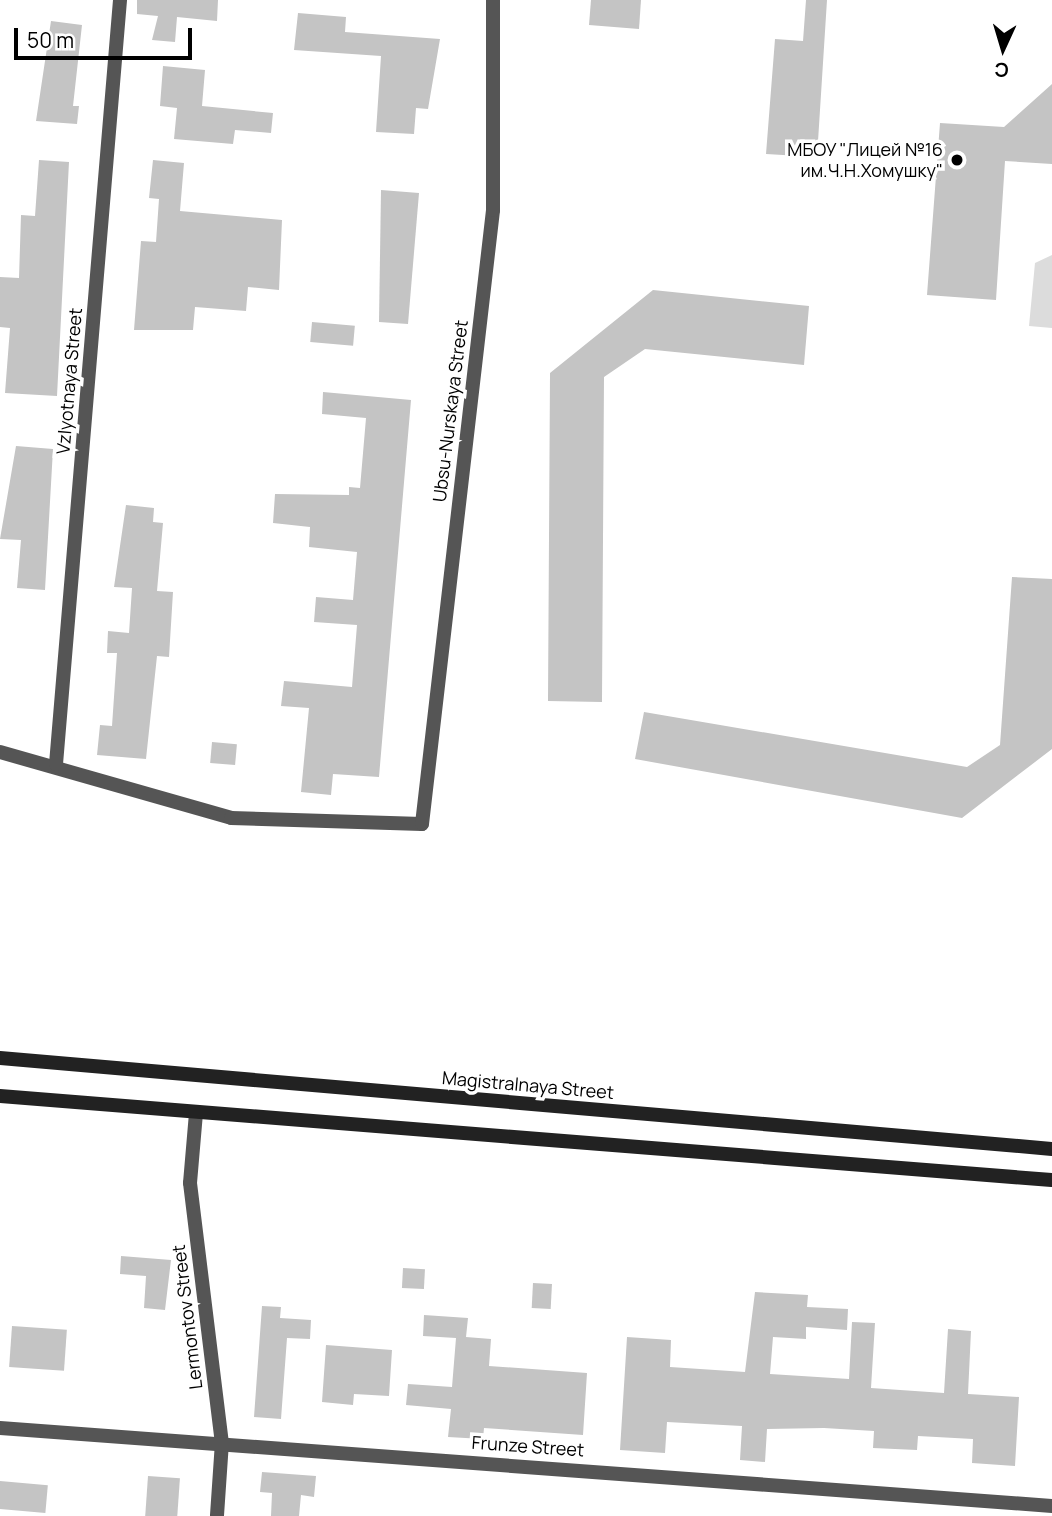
<!DOCTYPE html>
<html>
<head>
<meta charset="utf-8">
<style>
  body { margin:0 }
  #map { position:relative; width:1052px; height:1516px; overflow:hidden; background:#fff; font-family:Manrope,sans-serif }
  div>[style] { position:absolute }
  .green>* { inset:0; background:#dcdcdc }
  .building>* { inset:0; background:#c4c4c4; transform-origin:0 0 }
  .street>* { height:14px; margin:-7px; padding:0 7px; transform-origin:7px; border-radius:7px; background:#555 }
  .secondary>* { height:14px; margin:-7px; padding:0 7px; transform-origin:7px; border-radius:7px; background:#222 }
  .dots>* { width:19px; height:19px; translate:-50% -50%; box-sizing:border-box; border:4px solid #fff; border-radius:50% }
  span { translate:-50% -50%; white-space:nowrap; text-align:center; line-height:1.15; -webkit-text-stroke:7px #fff; paint-order:stroke }
  .poi-label { font-size:18px; color:#000 }
  .right { translate:-100% -50%; text-align:right }
  .street-label { font-size:18px; color:#000 }
  .north { position:absolute; left:968px; top:14px; width:70px; height:70px; -webkit-text-stroke:5px #fff; paint-order:stroke; rotate:184deg; font-size:19px; font-weight:700; line-height:28px; text-align:center; color:#000 }
  .north::after { content:''; display:block; margin:auto; width:24px; height:32px; background:#000; clip-path:polygon(50% 0,100% 100%,50% 72%,0 100%) }
  .scale { position:absolute; left:14px; top:28px; width:178px; height:32px; box-sizing:border-box; border:4px solid #000; border-top:0; padding-left:9px; font-size:21px; line-height:24px; white-space:nowrap; color:#000; -webkit-text-stroke:5px #fff; paint-order:stroke }
</style>
</head>
<body>
<div id="map">
  <div class="green">
    <i style="clip-path:polygon(1052px 255px,1052px 328px,1029px 326px,1035px 263px)"></i>
  </div>
  <div class="building">
    <i style="clip-path:polygon(137px 0,218px 0,217px 21px,177px 17px,175px 42px,152px 40px,158px 16px,137px 14px)"></i>
    <i style="clip-path:polygon(591px 0,641px 0,639px 29px,589px 25px)"></i>
    <i style="clip-path:polygon(806px 0,827px 0,817px 157px,766px 154px,775px 39px,803px 41px)"></i>
    <i style="clip-path:polygon(298px 13px,346px 17px,345px 32px,440px 39px,428px 109px,416px 108px,414px 134px,376px 132px,381px 56px,294px 50px)"></i>
    <i style="clip-path:polygon(51px 21px,82px 25px,73px 106px,79px 106px,77px 124px,36px 121px)"></i>
    <i style="clip-path:polygon(163px 66px,205px 70px,202px 106px,273px 113px,271px 133px,235px 130px,233px 144px,174px 139px,177px 108px,160px 106px)"></i>
    <i style="clip-path:polygon(1052px 84px,1052px 164px,1005px 161px,996px 300px,927px 295px,940px 123px,1004px 127px)"></i>
    <i style="clip-path:polygon(39px 160px,69px 162px,57px 396px,5px 393px,10px 328px,0 327px,0 277px,19px 278px,21px 215px,35px 216px)"></i>
    <i style="clip-path:polygon(153px 160px,184px 163px,180px 211px,282px 220px,279px 290px,248px 287px,246px 311px,195px 307px,193px 330px,134px 330px,141px 241px,156px 242px,159px 199px,149px 198px)"></i>
    <i style="clip-path:polygon(381px 190px,419px 193px,408px 324px,379px 322px)"></i>
    <i style="clip-path:polygon(653px 290px,809px 306px,804px 365px,645px 349px,604px 377px,602px 702px,548px 701px,550px 373px)"></i>
    <i style="left:312px;top:322px;width:43px;height:20px;rotate:5deg"></i>
    <i style="clip-path:polygon(323px 392px,411px 400px,379px 777px,333px 774px,331px 795px,301px 792px,309px 708px,281px 706px,284px 681px,352px 687px,357px 625px,314px 622px,316px 597px,353px 600px,357px 552px,309px 547px,310px 527px,273px 523px,275px 494px,349px 495px,349px 487px,360px 488px,366px 418px,322px 414px)"></i>
    <i style="clip-path:polygon(16px 446px,53px 449px,45px 590px,17px 588px,21px 540px,0 539px)"></i>
    <i style="clip-path:polygon(126px 505px,154px 508px,153px 522px,163px 523px,157px 591px,173px 592px,169px 657px,157px 656px,146px 759px,97px 755px,100px 725px,112px 726px,117px 653px,107px 653px,108px 631px,129px 633px,132px 588px,114px 587px)"></i>
    <i style="clip-path:polygon(1012px 577px,1052px 579px,1052px 749px,962px 818px,635px 759px,644px 712px,967px 767px,1000px 745px)"></i>
    <i style="left:212px;top:742px;width:25px;height:21px;rotate:5deg"></i>
    <i style="clip-path:polygon(121px 1256px,171px 1260px,165px 1310px,144px 1308px,146px 1276px,120px 1274px)"></i>
    <i style="left:403px;top:1268px;width:22px;height:20px;rotate:3deg"></i>
    <i style="left:533px;top:1283px;width:19px;height:25px;rotate:3deg"></i>
    <i style="clip-path:polygon(755px 1292px,808px 1295px,807px 1307px,848px 1309px,847px 1330px,806px 1327px,806px 1339px,773px 1337px,770px 1374px,849px 1379px,852px 1322px,875px 1323px,871px 1388px,944px 1393px,948px 1329px,971px 1331px,968px 1394px,1019px 1397px,1015px 1466px,972px 1463px,973px 1439px,918px 1436px,917px 1450px,873px 1448px,874px 1431px,824px 1428px,767px 1429px,765px 1462px,740px 1460px,742px 1426px,667px 1422px,665px 1453px,620px 1450px,627px 1337px,671px 1340px,670px 1367px,745px 1372px)"></i>
    <i style="clip-path:polygon(262px 1306px,281px 1307px,280px 1318px,311px 1320px,310px 1339px,287px 1338px,281px 1419px,254px 1417px)"></i>
    <i style="clip-path:polygon(424px 1315px,468px 1318px,466px 1337px,491px 1339px,489px 1366px,587px 1373px,583px 1435px,484px 1428px,483px 1439px,448px 1437px,451px 1409px,406px 1405px,408px 1384px,452px 1387px,456px 1338px,423px 1336px)"></i>
    <i style="left:12px;top:1326px;width:55px;height:41px;rotate:4deg"></i>
    <i style="clip-path:polygon(326px 1345px,392px 1350px,389px 1396px,354px 1394px,353px 1405px,322px 1402px)"></i>
    <i style="clip-path:polygon(262px 1472px,316px 1476px,314px 1497px,301px 1495px,299px 1516px,271px 1516px,272px 1493px,260px 1492px)"></i>
    <i style="left:148px;top:1476px;width:32px;height:40px;rotate:4deg"></i>
    <i style="left:0;top:1481px;width:48px;height:28px;rotate:5deg"></i>
  </div>
  <div class="street">
    <i style="left:0;top:752px;width:240px;rotate:15.9deg"></i>
    <i style="left:231px;top:818px;width:191px;rotate:1.8deg"></i>
    <i style="left:422px;top:824px;width:618px;rotate:-83.4deg"></i>
    <i style="left:493px;top:210px;width:210px;rotate:-90deg"></i>
    <i style="left:56px;top:764px;width:767px;rotate:-85.21deg"></i>
    <i style="left:196px;top:1113px;width:70px;rotate:94.9deg"></i>
    <i style="left:190px;top:1183px;width:261px;rotate:83deg"></i>
    <i style="left:222px;top:1442px;width:74px;rotate:93.9deg"></i>
    <i style="left:0;top:1428px;width:1055px;rotate:4.24deg"></i>
  </div>
  <div class="secondary">
    <i style="left:0;top:1058px;width:1056px;rotate:4.94deg"></i>
    <i style="left:0;top:1096px;width:1055px;rotate:4.57deg"></i>
  </div>
  <div class="dots">
    <i style="left:957px;top:160px;background:#000"></i>
  </div>
  <div class="poi-label">
    <span class="right" style="left:943px;top:160px">МБОУ "Лицей №16<br>им.Ч.Н.Хомушку"</span>
  </div>
  <div class="street-label">
    <span style="left:69px;top:381px;rotate:-85deg">Vzlyotnaya Street</span>
    <span style="left:450px;top:411px;rotate:-83deg">Ubsu-Nurskaya Street</span>
    <span style="left:528px;top:1085px;rotate:5deg">Magistralnaya Street</span>
    <span style="left:187px;top:1317px;rotate:-97deg">Lermontov Street</span>
    <span style="left:528px;top:1446px;rotate:4deg">Frunze Street</span>
  </div>
  <div class="north">С</div>
  <div class="scale">50 m</div>
</div>
</body>
</html>
